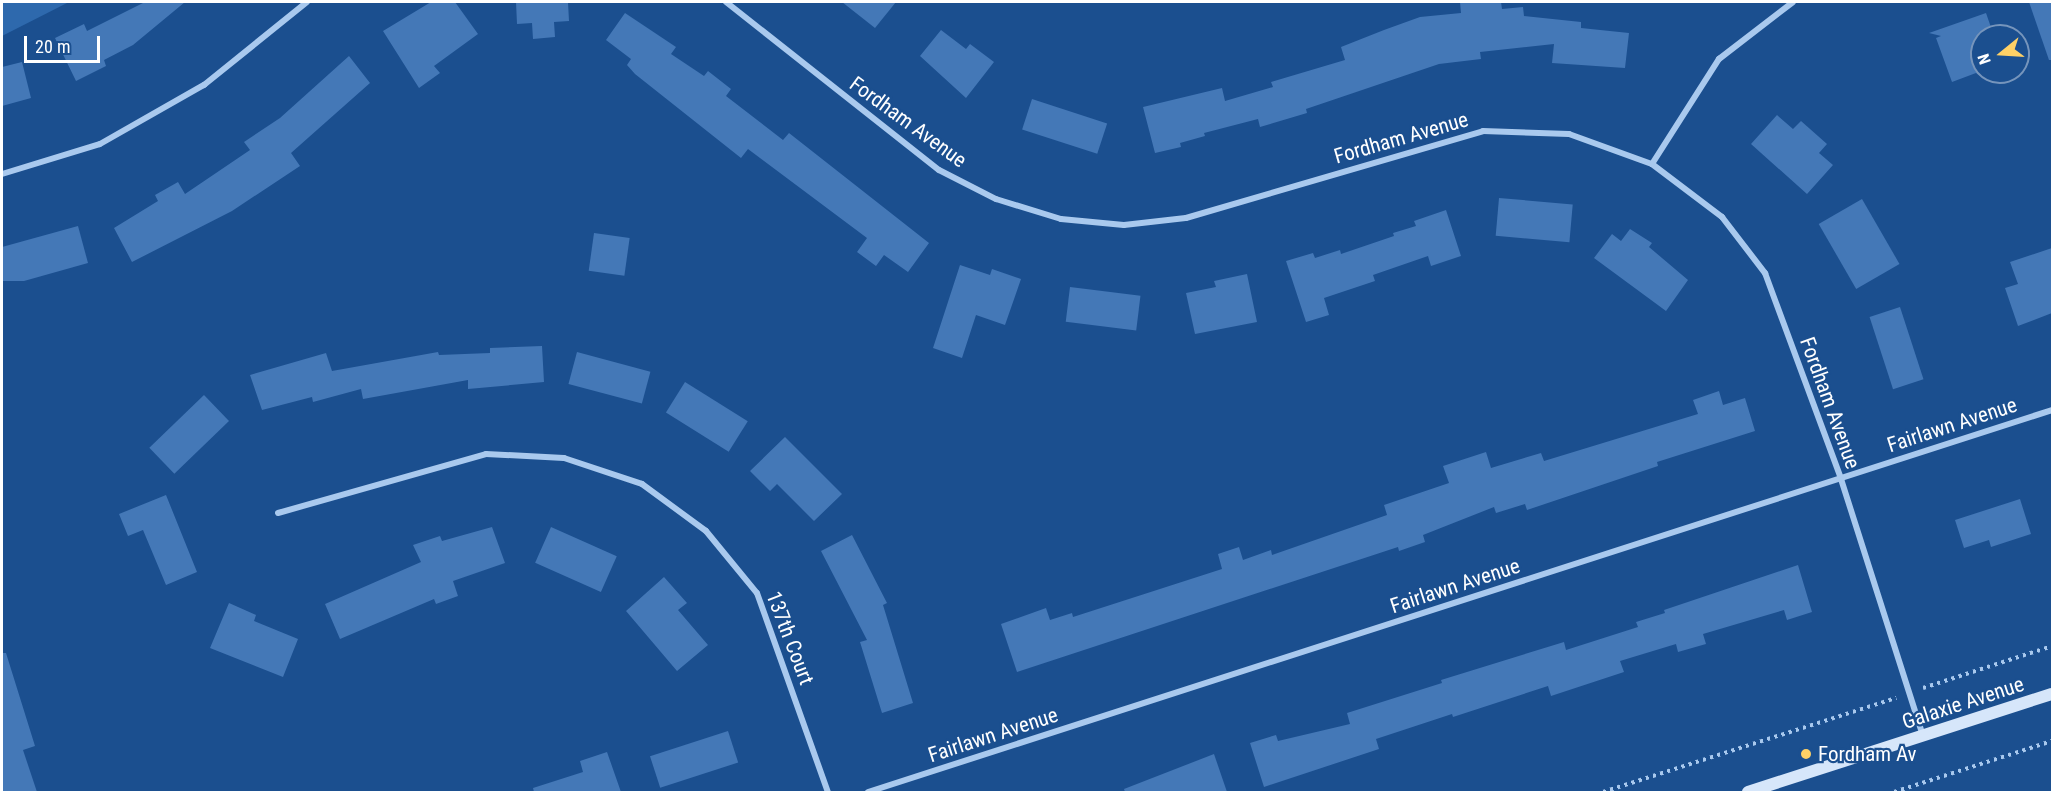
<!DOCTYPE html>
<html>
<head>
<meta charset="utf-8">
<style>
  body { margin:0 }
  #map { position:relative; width:2054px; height:794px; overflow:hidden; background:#1b4f8f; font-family:"Roboto Condensed",sans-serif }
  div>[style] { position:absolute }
  .green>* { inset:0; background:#2e69ad }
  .building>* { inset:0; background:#4478b7; transform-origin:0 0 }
  .path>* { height:4px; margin-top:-2px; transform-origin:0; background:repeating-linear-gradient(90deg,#a9c9ee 0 3px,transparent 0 7.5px) }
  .street>* { height:6px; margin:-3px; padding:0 3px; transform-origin:3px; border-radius:3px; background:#a9c9ee }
  .secondary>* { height:12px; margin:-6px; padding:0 6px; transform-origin:6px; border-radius:6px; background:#d6e6fa }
  .dots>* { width:16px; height:16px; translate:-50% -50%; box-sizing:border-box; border:3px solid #1b4f8f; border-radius:50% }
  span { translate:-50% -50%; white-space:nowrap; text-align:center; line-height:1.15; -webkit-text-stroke:4.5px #1b4f8f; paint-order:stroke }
  .street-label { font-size:21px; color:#fff }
  .poi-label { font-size:21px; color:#fff }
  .left { translate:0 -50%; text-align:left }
  .frame { position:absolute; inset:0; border:3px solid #fff; pointer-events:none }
  .north { position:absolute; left:1970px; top:24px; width:60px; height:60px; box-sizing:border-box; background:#1b4f8f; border:2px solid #7695bc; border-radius:50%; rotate:252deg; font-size:16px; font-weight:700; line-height:24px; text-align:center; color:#fff }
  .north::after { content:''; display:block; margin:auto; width:21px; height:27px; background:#ffd166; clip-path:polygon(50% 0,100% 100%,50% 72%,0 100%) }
  .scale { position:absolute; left:24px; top:36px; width:76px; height:27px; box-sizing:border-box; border:3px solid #fff; border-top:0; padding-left:8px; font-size:18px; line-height:21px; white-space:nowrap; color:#fff; -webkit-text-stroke:4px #1b4f8f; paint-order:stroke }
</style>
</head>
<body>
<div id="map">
  <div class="green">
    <i style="clip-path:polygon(2px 2px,69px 2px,2px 36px)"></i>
  </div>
  <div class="building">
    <i style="clip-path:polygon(145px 2px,185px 2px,133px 45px,104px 60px,106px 66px,76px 81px,55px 38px,84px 24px,87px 31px)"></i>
    <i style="clip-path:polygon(431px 2px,455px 2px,478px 34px,434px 66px,440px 73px,419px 88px,383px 31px)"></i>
    <i style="clip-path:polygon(516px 2px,568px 2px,569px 21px,554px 22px,555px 37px,533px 39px,532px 23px,517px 24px)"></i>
    <i style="clip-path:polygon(842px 2px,896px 2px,875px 28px)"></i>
    <i style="clip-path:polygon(1460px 2px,1501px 2px,1502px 9px,1523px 7px,1524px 16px,1581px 22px,1581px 28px,1629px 33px,1625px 68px,1552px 63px,1554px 44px,1480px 52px,1481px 59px,1439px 64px,1306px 109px,1307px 113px,1260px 127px,1258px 119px,1204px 133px,1205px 136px,1180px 143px,1181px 147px,1155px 153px,1143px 107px,1222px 88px,1225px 101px,1273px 87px,1271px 82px,1345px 60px,1341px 47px,1384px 30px,1420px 17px,1461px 13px)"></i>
    <i style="clip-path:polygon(2029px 2px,2052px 2px,2052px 60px,2049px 60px)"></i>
    <i style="clip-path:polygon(625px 13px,676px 47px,671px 54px,704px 76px,708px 71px,731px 89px,726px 96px,783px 140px,789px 133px,929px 243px,908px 272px,884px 255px,876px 266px,857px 252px,867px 238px,748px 149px,741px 158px,635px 74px,627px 65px,631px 59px,606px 40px)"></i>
    <i style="clip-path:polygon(1986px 13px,1994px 36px,1982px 36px,1982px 77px,1976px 73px,1952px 82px,1936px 38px,1941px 36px,1929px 33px)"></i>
    <i style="clip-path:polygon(941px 30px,966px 49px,970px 44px,994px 62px,966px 98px,920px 56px)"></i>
    <i style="clip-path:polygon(349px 56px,370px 83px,291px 153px,300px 166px,232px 211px,132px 262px,114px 228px,158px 201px,155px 195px,178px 182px,185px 194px,250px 150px,244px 142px,280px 118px)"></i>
    <i style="clip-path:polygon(22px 62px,31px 98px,2px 106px,2px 67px)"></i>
    <i style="left:1032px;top:99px;width:79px;height:32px;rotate:18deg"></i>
    <i style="clip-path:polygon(1777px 115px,1793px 129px,1801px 121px,1827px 144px,1819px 153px,1833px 165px,1807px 194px,1751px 144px)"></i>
    <i style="left:1499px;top:198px;width:74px;height:38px;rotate:5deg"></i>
    <i style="left:1862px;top:199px;width:75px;height:50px;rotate:60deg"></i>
    <i style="clip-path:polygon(1446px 210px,1461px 256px,1431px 266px,1428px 256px,1373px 275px,1375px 281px,1324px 298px,1329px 315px,1306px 322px,1286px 261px,1313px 253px,1315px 258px,1340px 250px,1341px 254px,1394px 236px,1393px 233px,1416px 226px,1414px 221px)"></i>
    <i style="clip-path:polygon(78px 226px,88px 263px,24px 281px,2px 281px,2px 247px)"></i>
    <i style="clip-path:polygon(1630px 229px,1652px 243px,1649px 247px,1688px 280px,1666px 311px,1594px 258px,1612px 234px,1621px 241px)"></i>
    <i style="left:594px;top:233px;width:36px;height:38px;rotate:8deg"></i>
    <i style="clip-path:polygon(2052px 248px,2052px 313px,2018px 326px,2005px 288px,2018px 284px,2010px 262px)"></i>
    <i style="clip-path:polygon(960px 265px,990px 275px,992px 269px,1021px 279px,1005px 325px,976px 315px,962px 358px,933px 348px)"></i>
    <i style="clip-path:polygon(1247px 274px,1257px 322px,1195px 334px,1186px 293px,1216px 287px,1214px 281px)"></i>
    <i style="left:1070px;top:287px;width:71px;height:35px;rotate:7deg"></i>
    <i style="left:1900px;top:307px;width:76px;height:32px;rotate:72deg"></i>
    <i style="clip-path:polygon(542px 346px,544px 382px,468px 389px,468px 380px,363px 399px,361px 389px,313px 402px,312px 397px,262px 410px,250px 375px,326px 353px,332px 371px,438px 352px,439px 355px,490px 353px,490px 348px)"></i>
    <i style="left:577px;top:352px;width:76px;height:33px;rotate:15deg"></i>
    <i style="left:685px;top:382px;width:74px;height:36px;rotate:32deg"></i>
    <i style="clip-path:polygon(1719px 391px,1723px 405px,1745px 398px,1755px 431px,1657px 462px,1658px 466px,1527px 510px,1525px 504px,1496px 513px,1494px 507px,1423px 535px,1425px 542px,1399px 551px,1398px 547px,1017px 672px,1001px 624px,1046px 608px,1050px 620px,1072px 613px,1073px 617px,1222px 569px,1218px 554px,1239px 547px,1243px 560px,1271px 550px,1272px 555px,1387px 515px,1384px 505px,1449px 483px,1443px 466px,1486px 452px,1491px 468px,1541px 453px,1544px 461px,1698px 414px,1693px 400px)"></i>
    <i style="left:204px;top:395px;width:36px;height:76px;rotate:46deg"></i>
    <i style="clip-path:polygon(785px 437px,842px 494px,814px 521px,777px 484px,770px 491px,750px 471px)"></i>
    <i style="clip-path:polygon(166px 495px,197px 572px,166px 585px,143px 530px,128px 536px,119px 514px)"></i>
    <i style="clip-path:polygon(2020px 499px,2031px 534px,1991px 547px,1989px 540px,1964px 548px,1955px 520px)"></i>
    <i style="clip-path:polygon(492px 527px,505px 563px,453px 581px,458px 596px,436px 604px,434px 599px,340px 639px,325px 604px,421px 562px,413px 545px,440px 536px,442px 541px)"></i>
    <i style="left:551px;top:527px;width:72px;height:39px;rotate:24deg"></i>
    <i style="clip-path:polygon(852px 535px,887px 603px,883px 605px,913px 703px,882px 713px,860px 642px,867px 640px,821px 551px)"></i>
    <i style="clip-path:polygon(1798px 565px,1812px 612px,1787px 620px,1784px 610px,1703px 634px,1706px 644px,1678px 652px,1676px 644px,1620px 661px,1624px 672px,1551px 696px,1548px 686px,1453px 717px,1452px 714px,1376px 739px,1379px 749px,1264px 787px,1250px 743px,1276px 735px,1278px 741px,1350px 724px,1347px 713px,1442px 683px,1441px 680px,1564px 642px,1566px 650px,1638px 627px,1636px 622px,1665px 613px,1664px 610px)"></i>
    <i style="clip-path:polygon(664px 577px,687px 603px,678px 610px,708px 645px,677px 671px,626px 611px)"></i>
    <i style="clip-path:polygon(229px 603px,256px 615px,254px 621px,298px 639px,283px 677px,210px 648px)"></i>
    <i style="clip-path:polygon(2px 653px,6px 653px,35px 746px,23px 750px,37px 792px,2px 792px)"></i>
    <i style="left:728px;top:731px;width:33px;height:82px;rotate:72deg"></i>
    <i style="clip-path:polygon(607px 752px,621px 792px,534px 792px,533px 788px,583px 772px,580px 761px)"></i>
    <i style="clip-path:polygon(1214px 754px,1227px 792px,1125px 792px,1124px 789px)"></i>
  </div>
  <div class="path">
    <i style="left:1923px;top:688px;width:136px;rotate:-18deg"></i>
    <i style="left:1603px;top:792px;width:308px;rotate:-17.8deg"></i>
    <i style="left:1894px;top:792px;width:166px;rotate:-17.9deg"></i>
  </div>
  <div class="street">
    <i style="left:726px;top:2px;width:271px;rotate:38.3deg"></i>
    <i style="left:939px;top:170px;width:64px;rotate:27deg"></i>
    <i style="left:996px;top:199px;width:68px;rotate:17.1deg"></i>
    <i style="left:1061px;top:219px;width:63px;rotate:5.4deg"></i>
    <i style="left:1124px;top:225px;width:62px;rotate:-6.4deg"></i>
    <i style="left:1186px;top:218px;width:309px;rotate:-16.3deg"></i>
    <i style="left:1483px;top:131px;width:86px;rotate:2deg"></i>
    <i style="left:1569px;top:134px;width:88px;rotate:19.9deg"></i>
    <i style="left:1652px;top:164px;width:88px;rotate:37.1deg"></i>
    <i style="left:1722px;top:217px;width:71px;rotate:52.5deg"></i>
    <i style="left:1765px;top:273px;width:220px;rotate:69.7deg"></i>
    <i style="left:1841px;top:479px;width:270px;rotate:72.3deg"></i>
    <i style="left:1652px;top:164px;width:125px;rotate:-57.5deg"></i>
    <i style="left:1719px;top:59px;width:93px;rotate:-37.6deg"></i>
    <i style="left:2px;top:174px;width:102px;rotate:-17deg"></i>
    <i style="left:100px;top:144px;width:120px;rotate:-29.6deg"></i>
    <i style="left:204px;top:85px;width:132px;rotate:-38.9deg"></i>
    <i style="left:278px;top:513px;width:216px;rotate:-15.8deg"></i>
    <i style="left:486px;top:454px;width:78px;rotate:2.9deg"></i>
    <i style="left:564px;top:458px;width:82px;rotate:18.4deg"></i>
    <i style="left:642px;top:484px;width:79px;rotate:36.3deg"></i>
    <i style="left:706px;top:531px;width:80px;rotate:50.6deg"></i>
    <i style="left:757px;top:593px;width:211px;rotate:70.4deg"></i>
    <i style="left:868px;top:792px;width:1244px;rotate:-17.88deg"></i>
  </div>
  <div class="secondary">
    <i style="left:1748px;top:792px;width:319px;rotate:-17.9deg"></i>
  </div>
  <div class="dots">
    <i style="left:1806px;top:754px;background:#ffd166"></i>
  </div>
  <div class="street-label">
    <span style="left:908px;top:122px;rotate:36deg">Fordham Avenue</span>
    <span style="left:1401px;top:138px;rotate:-16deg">Fordham Avenue</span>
    <span style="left:1830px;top:403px;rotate:70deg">Fordham Avenue</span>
    <span style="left:1952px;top:425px;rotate:-18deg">Fairlawn Avenue</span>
    <span style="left:1455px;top:586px;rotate:-18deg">Fairlawn Avenue</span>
    <span style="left:790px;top:638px;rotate:69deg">137th Court</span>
    <span style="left:1963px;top:703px;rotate:-18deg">Galaxie Avenue</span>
    <span style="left:993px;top:735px;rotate:-18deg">Fairlawn Avenue</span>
  </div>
  <div class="poi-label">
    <span class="left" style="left:1818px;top:754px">Fordham Av</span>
  </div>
  <div class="frame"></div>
  <div class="north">N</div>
  <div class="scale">20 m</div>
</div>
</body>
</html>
